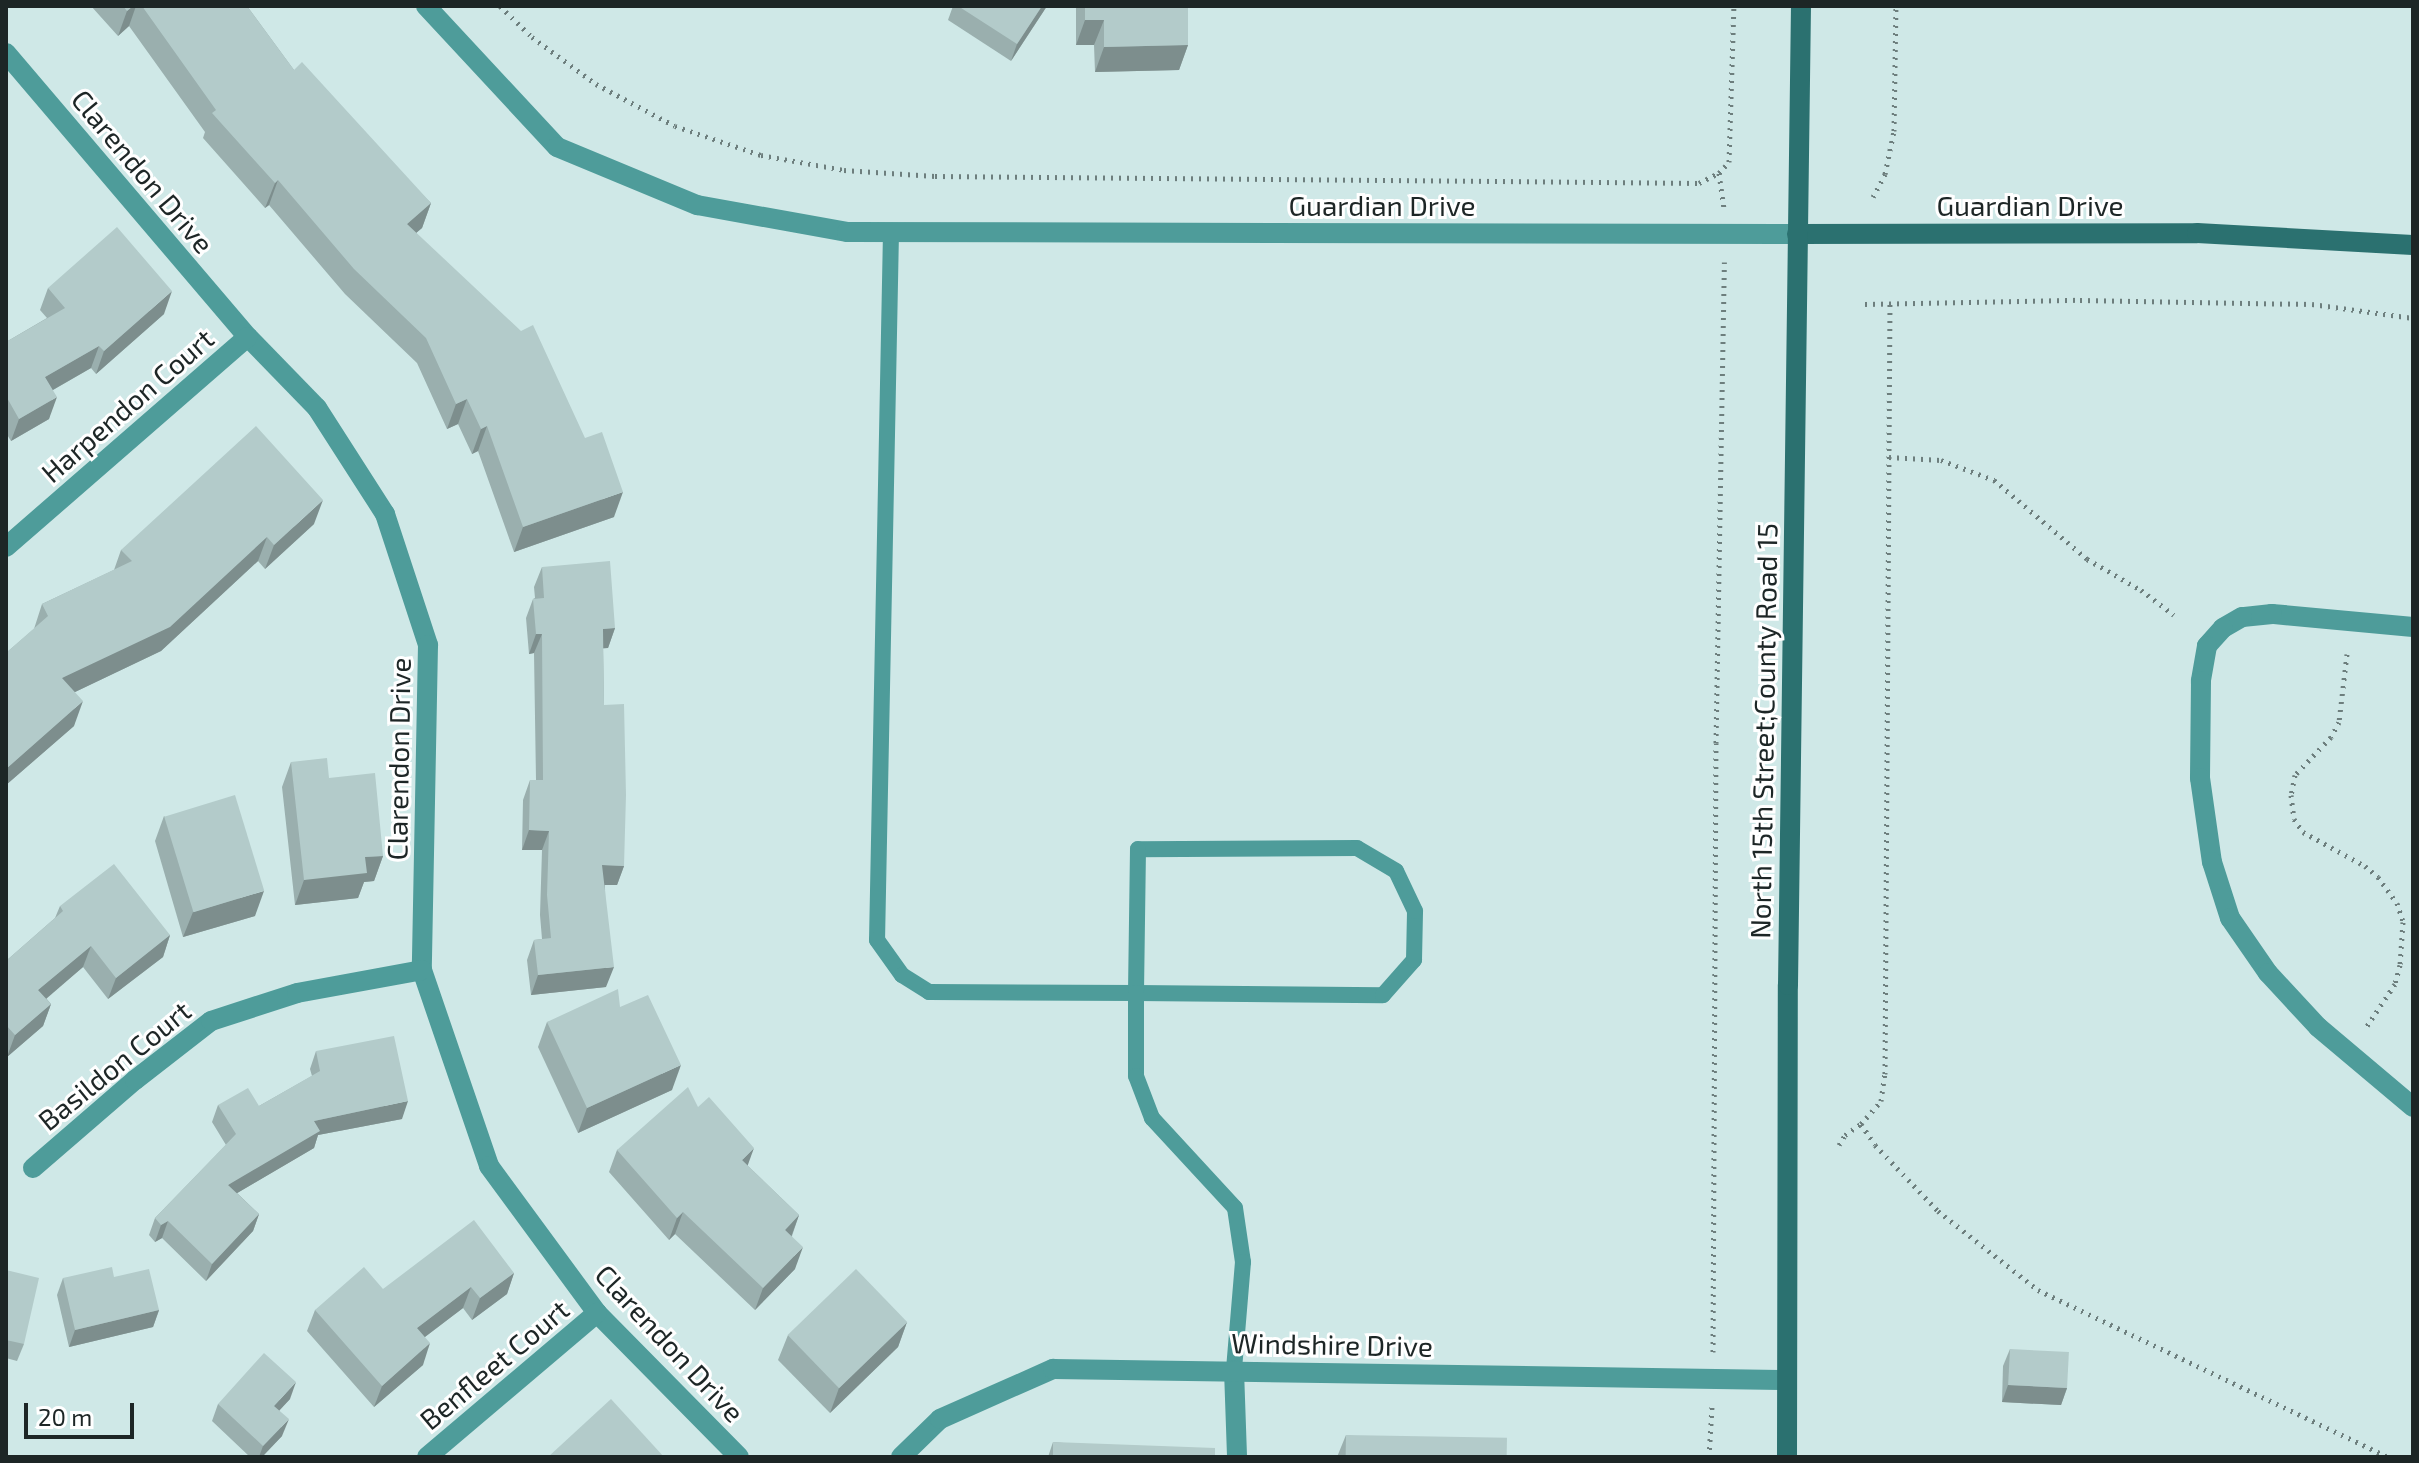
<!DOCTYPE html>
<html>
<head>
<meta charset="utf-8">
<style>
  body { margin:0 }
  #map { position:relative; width:2419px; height:1463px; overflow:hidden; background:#cfe8e7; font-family:"Exo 2",sans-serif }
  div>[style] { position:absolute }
  .path>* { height:5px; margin-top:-2.5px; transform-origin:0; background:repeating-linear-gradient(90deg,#6d7e7d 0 2px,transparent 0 8px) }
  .lane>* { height:16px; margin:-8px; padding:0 8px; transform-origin:8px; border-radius:8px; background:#4e9c9a }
  .street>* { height:20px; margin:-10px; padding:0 10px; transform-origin:10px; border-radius:10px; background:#4e9c9a }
  .secondary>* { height:20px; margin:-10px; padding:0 10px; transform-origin:10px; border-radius:10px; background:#2b7170 }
  .wall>* { inset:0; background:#9aafae }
  .shaded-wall>* { inset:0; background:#7d8e8d }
  .building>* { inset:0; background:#b3cbca; transform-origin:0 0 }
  span { translate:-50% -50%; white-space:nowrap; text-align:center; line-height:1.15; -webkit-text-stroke:6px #fff; paint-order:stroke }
  .street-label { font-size:28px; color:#1d2626 }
  .frame { position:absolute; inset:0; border:8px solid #1d2626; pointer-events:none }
  .scale { position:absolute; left:24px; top:1403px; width:110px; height:36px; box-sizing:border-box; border:4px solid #1d2626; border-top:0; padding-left:10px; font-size:24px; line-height:28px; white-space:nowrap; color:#1d2626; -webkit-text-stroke:6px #fff; paint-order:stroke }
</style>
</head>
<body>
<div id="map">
  <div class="path">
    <i style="left:500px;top:6px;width:45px;rotate:44.1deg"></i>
    <i style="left:532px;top:37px;width:79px;rotate:36.3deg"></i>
    <i style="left:596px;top:84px;width:89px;rotate:28deg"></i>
    <i style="left:675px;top:126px;width:91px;rotate:18.6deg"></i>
    <i style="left:761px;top:155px;width:84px;rotate:10.2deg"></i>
    <i style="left:844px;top:170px;width:91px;rotate:3.8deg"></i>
    <i style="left:935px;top:176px;width:764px;rotate:0.52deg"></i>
    <i style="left:1699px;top:183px;width:22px;rotate:-27deg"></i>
    <i style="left:1719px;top:173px;width:15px;rotate:-48deg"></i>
    <i style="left:1729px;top:162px;width:156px;rotate:-88.2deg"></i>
    <i style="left:1719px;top:173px;width:35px;rotate:82deg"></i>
    <i style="left:1873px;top:197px;width:26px;rotate:-62deg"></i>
    <i style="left:1885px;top:174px;width:44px;rotate:-78.2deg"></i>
    <i style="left:1894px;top:131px;width:125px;rotate:-89.1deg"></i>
    <i style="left:1865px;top:304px;width:215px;rotate:-1.1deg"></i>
    <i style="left:2080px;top:300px;width:232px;rotate:1deg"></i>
    <i style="left:2312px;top:304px;width:102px;rotate:7.9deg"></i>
    <i style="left:1889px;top:457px;width:52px;rotate:3.3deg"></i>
    <i style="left:1941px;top:460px;width:57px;rotate:20.7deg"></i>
    <i style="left:1994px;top:480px;width:122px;rotate:40.3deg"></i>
    <i style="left:2087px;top:559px;width:62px;rotate:29.9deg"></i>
    <i style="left:2141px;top:590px;width:41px;rotate:37.1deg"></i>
    <i style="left:2347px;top:654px;width:68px;rotate:96.7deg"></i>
    <i style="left:2339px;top:722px;width:17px;rotate:118deg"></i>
    <i style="left:2331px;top:737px;width:52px;rotate:133.5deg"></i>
    <i style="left:2295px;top:775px;width:20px;rotate:101deg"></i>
    <i style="left:2291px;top:795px;width:24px;rotate:83deg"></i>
    <i style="left:2294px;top:819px;width:16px;rotate:55deg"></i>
    <i style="left:2303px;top:832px;width:71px;rotate:28.7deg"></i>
    <i style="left:2365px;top:866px;width:17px;rotate:40deg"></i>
    <i style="left:2378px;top:877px;width:32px;rotate:54deg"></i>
    <i style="left:2397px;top:903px;width:20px;rotate:72deg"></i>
    <i style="left:2403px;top:922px;width:43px;rotate:94deg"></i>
    <i style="left:2400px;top:965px;width:20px;rotate:105deg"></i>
    <i style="left:2395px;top:984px;width:54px;rotate:123.7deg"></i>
    <i style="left:1861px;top:1124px;width:25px;rotate:56deg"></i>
    <i style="left:1875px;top:1145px;width:91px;rotate:46.3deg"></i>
    <i style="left:1938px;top:1211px;width:127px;rotate:38.3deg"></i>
    <i style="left:2038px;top:1290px;width:388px;rotate:25.5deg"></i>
    <i style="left:1839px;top:1145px;width:12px;rotate:-59deg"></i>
    <i style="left:1845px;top:1135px;width:19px;rotate:-35deg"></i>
    <i style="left:1861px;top:1124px;width:30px;rotate:-49deg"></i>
    <i style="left:1881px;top:1101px;width:27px;rotate:-82deg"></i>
    <i style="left:1885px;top:1074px;width:771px;rotate:-89.63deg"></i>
    <i style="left:1713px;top:1352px;width:609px;rotate:-89.72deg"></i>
    <i style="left:1716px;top:743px;width:481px;rotate:-89deg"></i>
    <i style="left:1709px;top:1457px;width:51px;rotate:-86.6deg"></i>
  </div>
  <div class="lane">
    <i style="left:891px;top:232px;width:708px;rotate:91.13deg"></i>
    <i style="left:877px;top:940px;width:43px;rotate:54.5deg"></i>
    <i style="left:902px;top:975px;width:32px;rotate:32deg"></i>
    <i style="left:929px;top:992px;width:207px;rotate:0.3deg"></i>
    <i style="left:1136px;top:993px;width:247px;rotate:0.5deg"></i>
    <i style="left:1383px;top:995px;width:47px;rotate:-48.5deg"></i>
    <i style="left:1414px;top:960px;width:49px;rotate:-88.8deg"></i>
    <i style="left:1415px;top:911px;width:44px;rotate:-115.4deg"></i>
    <i style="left:1396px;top:871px;width:45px;rotate:-149.5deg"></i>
    <i style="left:1357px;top:848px;width:219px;rotate:179.7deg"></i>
    <i style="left:1138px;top:849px;width:144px;rotate:90.8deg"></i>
    <i style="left:1136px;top:993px;width:83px;rotate:90deg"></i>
    <i style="left:1136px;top:1076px;width:45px;rotate:69.1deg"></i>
    <i style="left:1152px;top:1118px;width:122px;rotate:47.3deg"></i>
    <i style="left:1235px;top:1208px;width:55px;rotate:81.6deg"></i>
    <i style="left:1243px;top:1262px;width:108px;rotate:94.8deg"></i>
  </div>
  <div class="street">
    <i style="left:426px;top:6px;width:192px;rotate:47.1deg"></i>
    <i style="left:557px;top:147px;width:152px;rotate:22.5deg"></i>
    <i style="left:697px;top:205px;width:152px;rotate:10.2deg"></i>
    <i style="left:847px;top:232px;width:950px;rotate:0.12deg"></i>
    <i style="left:6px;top:53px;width:373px;rotate:49.6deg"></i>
    <i style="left:248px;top:337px;width:99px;rotate:45.8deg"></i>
    <i style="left:317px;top:408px;width:126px;rotate:57.3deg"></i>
    <i style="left:385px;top:514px;width:138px;rotate:71.8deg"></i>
    <i style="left:428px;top:645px;width:325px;rotate:91.1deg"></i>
    <i style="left:422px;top:970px;width:207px;rotate:71.1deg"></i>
    <i style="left:489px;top:1166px;width:182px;rotate:53.7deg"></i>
    <i style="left:597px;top:1313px;width:202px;rotate:45.4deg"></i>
    <i style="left:6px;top:547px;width:320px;rotate:-41deg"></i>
    <i style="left:2413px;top:627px;width:142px;rotate:-174.7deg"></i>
    <i style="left:2272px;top:614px;width:30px;rotate:174deg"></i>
    <i style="left:2242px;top:617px;width:22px;rotate:150deg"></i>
    <i style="left:2223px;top:628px;width:24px;rotate:132deg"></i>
    <i style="left:2207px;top:646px;width:36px;rotate:100deg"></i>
    <i style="left:2201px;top:681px;width:97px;rotate:90.6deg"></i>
    <i style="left:2200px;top:778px;width:85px;rotate:81.9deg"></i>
    <i style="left:2212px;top:862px;width:59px;rotate:72.2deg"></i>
    <i style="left:2230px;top:918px;width:67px;rotate:55.4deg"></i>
    <i style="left:2268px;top:973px;width:74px;rotate:47.2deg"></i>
    <i style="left:2318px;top:1027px;width:124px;rotate:40.1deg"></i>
    <i style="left:33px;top:1168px;width:135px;rotate:-40.8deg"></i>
    <i style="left:135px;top:1080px;width:96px;rotate:-37.8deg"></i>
    <i style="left:211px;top:1021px;width:90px;rotate:-18deg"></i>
    <i style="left:297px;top:993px;width:127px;rotate:-10.4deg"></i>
    <i style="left:1234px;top:1370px;width:87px;rotate:88deg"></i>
    <i style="left:427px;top:1457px;width:223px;rotate:-40.3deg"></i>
    <i style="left:901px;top:1457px;width:54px;rotate:-44.3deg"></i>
    <i style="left:940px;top:1419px;width:124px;rotate:-23.9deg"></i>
    <i style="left:1053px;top:1369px;width:734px;rotate:0.86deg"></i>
  </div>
  <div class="secondary">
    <i style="left:1797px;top:234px;width:400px;rotate:-0.1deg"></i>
    <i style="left:2197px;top:233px;width:216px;rotate:3.2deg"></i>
    <i style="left:1787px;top:1457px;width:472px;rotate:-89.9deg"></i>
    <i style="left:1788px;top:985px;width:979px;rotate:-89.24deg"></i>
  </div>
  <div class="wall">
    <i style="clip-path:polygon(91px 6px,247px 6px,294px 70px,431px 203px,422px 228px,416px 233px,614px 517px,514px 552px,478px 451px,472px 454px,458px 424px,447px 429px,417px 363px,345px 294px,269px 205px,265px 208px,203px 138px,205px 132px,129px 26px,118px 36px)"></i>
    <i style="clip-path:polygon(953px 6px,1047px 6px,1011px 61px,948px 20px)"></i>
    <i style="clip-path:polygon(1076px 6px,1188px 6px,1188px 45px,1179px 70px,1095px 72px,1094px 45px,1076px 45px)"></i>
    <i style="clip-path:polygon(48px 288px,164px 314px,96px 374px,91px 368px,53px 390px,49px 419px,11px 441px,6px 433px,6px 342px,47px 318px,40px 310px)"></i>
    <i style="clip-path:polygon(314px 524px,265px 569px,258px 561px,161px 651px,75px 692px,74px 726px,6px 785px,6px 653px,34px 629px,42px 604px,114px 570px,121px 550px)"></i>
    <i style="clip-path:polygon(542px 567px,615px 628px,608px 648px,603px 648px,604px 705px,624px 866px,617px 885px,605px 885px,606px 987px,531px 995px,527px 960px,534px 940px,542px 939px,540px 915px,542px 850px,522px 850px,523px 800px,530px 780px,536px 780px,534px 653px,529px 654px,526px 618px,533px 599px,535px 598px,534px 587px)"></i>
    <i style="clip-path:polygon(291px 762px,329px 778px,383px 856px,374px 881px,364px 882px,358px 898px,295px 905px,282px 787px)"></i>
    <i style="clip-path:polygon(164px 816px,255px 916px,183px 937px,155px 841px)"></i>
    <i style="clip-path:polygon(60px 906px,170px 935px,163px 957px,108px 999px,83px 967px,46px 998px,51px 1004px,43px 1026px,7px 1057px,6px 961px,55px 918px)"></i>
    <i style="clip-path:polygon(620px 1007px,672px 1090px,578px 1133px,538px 1047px,547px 1022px)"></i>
    <i style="clip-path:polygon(316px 1051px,402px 1119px,318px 1135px,314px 1148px,237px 1193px,259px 1214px,253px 1231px,206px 1281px,162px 1238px,155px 1242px,149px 1235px,155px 1218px,226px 1145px,212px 1122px,218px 1105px,259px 1106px,312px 1076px,310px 1069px)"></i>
    <i style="clip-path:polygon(698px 1107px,748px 1166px,799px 1215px,792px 1236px,795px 1269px,755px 1310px,675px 1234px,669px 1240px,609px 1172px,617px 1150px)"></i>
    <i style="clip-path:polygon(6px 1270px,24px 1344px,17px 1361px,6px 1358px)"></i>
    <i style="clip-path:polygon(514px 1273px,507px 1294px,472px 1320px,463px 1308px,425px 1337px,423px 1365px,374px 1407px,307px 1331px,315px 1310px,383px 1289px)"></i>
    <i style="clip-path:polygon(114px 1277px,159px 1310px,153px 1327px,69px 1347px,57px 1295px,63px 1278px)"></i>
    <i style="clip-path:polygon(907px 1322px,898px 1347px,830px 1413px,778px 1360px,788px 1335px)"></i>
    <i style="clip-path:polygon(2010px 1349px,2067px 1388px,2061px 1405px,2002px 1402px,2003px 1366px)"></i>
    <i style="clip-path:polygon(290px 1399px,279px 1410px,282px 1436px,262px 1457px,250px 1457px,212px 1421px,218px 1404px)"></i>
    <i style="clip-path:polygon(1346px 1435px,1507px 1457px,1337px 1457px)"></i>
    <i style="clip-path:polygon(1053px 1442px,1215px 1457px,1048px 1457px)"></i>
  </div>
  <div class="shaded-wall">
    <i style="clip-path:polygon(133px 6px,136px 6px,129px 26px,118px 36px,127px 11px)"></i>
    <i style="clip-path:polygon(1042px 6px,1047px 6px,1011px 61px,1017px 44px)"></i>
    <i style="clip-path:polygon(1085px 20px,1104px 20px,1094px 45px,1076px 45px)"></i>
    <i style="clip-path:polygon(1188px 45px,1179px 70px,1095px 72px,1104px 47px)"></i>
    <i style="clip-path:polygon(278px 180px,269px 205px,265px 208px,275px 183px)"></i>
    <i style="clip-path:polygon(431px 203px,422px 228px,397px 249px,407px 224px)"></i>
    <i style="clip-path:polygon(172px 291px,164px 314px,96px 374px,104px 351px)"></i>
    <i style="clip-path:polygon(99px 346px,91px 368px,37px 399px,45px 377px)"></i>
    <i style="clip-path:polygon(57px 397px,49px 419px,11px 441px,19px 419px)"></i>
    <i style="clip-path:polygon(467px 399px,458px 424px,447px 429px,456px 404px)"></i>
    <i style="clip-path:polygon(487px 426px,478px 451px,472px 454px,481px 429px)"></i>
    <i style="clip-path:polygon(623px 492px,614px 517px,514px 552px,523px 527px)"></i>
    <i style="clip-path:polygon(323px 500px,314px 524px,265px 569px,274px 545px)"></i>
    <i style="clip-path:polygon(267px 537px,258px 561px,161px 651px,54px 702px,62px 678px)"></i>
    <i style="clip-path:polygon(615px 628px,608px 648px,596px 649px,603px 629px)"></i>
    <i style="clip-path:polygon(536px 634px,542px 634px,534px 653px,529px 654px)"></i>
    <i style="clip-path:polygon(83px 701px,74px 726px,6px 785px,6px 769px)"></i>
    <i style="clip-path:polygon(529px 830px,549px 831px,542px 850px,522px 850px)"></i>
    <i style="clip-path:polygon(383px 856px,374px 881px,364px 882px,358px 898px,295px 905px,304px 880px,365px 857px)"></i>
    <i style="clip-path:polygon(602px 865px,624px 866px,617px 885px,595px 885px)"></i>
    <i style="clip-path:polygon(264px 891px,255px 916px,183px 937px,193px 912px)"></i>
    <i style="clip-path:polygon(170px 935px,163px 957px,108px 999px,116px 978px)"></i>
    <i style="clip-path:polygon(91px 946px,83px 967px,31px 1012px,38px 990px)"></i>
    <i style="clip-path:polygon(614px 967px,606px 987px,531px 995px,538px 975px)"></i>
    <i style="clip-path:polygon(51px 1004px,43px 1026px,7px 1057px,15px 1035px)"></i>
    <i style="clip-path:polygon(681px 1065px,672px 1090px,578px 1133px,587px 1108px)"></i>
    <i style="clip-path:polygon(408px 1101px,402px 1119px,318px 1135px,314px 1148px,222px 1202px,228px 1185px,314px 1121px)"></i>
    <i style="clip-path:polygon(754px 1148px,746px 1170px,742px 1160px)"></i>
    <i style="clip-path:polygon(683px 1212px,675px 1234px,669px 1240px,677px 1218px)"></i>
    <i style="clip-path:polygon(259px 1214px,253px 1231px,206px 1281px,212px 1264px)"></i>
    <i style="clip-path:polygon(799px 1215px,791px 1237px,785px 1230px)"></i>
    <i style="clip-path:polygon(168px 1221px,162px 1238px,155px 1242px,161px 1225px)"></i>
    <i style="clip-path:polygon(803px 1247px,795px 1269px,755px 1310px,763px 1288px)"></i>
    <i style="clip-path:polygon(514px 1273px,507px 1294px,472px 1320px,480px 1298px)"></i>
    <i style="clip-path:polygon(471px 1287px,463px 1308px,409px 1349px,417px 1328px)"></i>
    <i style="clip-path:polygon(159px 1310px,153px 1327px,69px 1347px,75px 1330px)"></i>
    <i style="clip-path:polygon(907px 1322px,898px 1347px,830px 1413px,839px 1388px)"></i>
    <i style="clip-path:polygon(430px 1343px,423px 1365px,374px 1407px,382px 1386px)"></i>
    <i style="clip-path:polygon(296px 1382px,290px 1399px,268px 1423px,274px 1406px)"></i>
    <i style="clip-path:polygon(2008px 1385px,2067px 1388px,2061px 1405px,2002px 1402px)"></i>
    <i style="clip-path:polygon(289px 1419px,282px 1436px,262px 1457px,259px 1457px,263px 1446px)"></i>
  </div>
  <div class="building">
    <i style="clip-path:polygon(123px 6px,133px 6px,127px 11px)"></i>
    <i style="clip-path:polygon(142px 6px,247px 6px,294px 70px,302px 62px,431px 203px,407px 224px,521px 331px,533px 325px,585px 438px,602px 432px,623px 492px,523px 527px,487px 426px,481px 429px,467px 399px,456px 404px,426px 338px,354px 269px,278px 180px,275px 183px,212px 113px,216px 110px)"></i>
    <i style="clip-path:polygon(958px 6px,1042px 6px,1017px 44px)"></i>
    <i style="clip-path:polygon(1085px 6px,1188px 6px,1188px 45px,1104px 47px,1104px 20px,1085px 20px)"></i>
    <i style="clip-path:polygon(117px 227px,172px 291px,104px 351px,99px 346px,45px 377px,57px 397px,19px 419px,6px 396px,6px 342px,65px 308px,48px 288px)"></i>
    <i style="clip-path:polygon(256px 426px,323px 500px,274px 545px,267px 537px,170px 627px,62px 678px,83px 701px,6px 769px,6px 653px,48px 616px,42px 604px,132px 561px,121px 550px)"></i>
    <i style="clip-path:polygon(610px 561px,615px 628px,603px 629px,604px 705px,624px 704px,626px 795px,624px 866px,602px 865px,614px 967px,538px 975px,534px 940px,551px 938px,547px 895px,549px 831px,529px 830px,530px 780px,543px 780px,542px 634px,536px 634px,533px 599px,544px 598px,542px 567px)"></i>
    <i style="clip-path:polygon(327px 758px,329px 778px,375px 773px,383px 856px,365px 857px,367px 873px,304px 880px,291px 762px)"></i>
    <i style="left:235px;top:795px;width:100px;height:74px;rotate:73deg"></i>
    <i style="clip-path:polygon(114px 864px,170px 935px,116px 978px,91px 946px,38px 990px,51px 1004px,15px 1035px,6px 1025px,6px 961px,63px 911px,60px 906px)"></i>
    <i style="clip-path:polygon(618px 989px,620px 1007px,648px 995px,681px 1065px,587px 1108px,547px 1022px)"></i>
    <i style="clip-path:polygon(394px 1036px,408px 1101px,314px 1121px,320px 1131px,228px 1185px,259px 1214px,212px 1264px,168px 1221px,161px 1225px,155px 1218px,236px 1134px,218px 1105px,248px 1088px,259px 1106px,320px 1071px,316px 1051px)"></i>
    <i style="clip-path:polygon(688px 1087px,698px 1107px,709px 1097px,754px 1148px,742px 1160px,799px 1215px,785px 1230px,803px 1247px,763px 1288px,683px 1212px,677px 1218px,617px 1150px)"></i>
    <i style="clip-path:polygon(474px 1220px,514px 1273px,480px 1298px,471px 1287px,417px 1328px,430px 1343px,382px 1386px,315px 1310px,364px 1267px,383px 1289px)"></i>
    <i style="clip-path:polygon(112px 1267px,114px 1277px,149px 1269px,159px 1310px,75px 1330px,63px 1278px)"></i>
    <i style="left:856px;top:1269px;width:74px;height:95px;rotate:46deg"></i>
    <i style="clip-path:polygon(6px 1270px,39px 1278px,24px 1344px,6px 1340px)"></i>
    <i style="left:2010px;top:1349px;width:59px;height:36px;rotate:3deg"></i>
    <i style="clip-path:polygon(264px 1353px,296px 1382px,274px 1406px,289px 1419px,263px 1446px,218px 1404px)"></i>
    <i style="clip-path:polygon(611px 1399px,664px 1457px,548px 1457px)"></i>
    <i style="left:1346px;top:1435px;width:161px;height:22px;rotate:1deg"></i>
    <i style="clip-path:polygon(1053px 1442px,1215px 1448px,1215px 1457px,1053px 1457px)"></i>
  </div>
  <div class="street-label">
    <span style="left:143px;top:171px;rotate:50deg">Clarendon Drive</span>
    <span style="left:1382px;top:205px">Guardian Drive</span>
    <span style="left:2030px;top:205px">Guardian Drive</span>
    <span style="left:127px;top:405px;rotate:-41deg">Harpendon Court</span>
    <span style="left:1763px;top:731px;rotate:-89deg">North 15th Street;County Road 15</span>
    <span style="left:398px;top:759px;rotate:-89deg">Clarendon Drive</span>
    <span style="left:114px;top:1065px;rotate:-39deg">Basildon Court</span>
    <span style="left:670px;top:1343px;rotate:47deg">Clarendon Drive</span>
    <span style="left:1332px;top:1344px;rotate:1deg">Windshire Drive</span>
    <span style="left:494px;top:1364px;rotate:-40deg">Benfleet Court</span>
  </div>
  <div class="frame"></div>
  <div class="scale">20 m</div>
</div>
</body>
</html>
